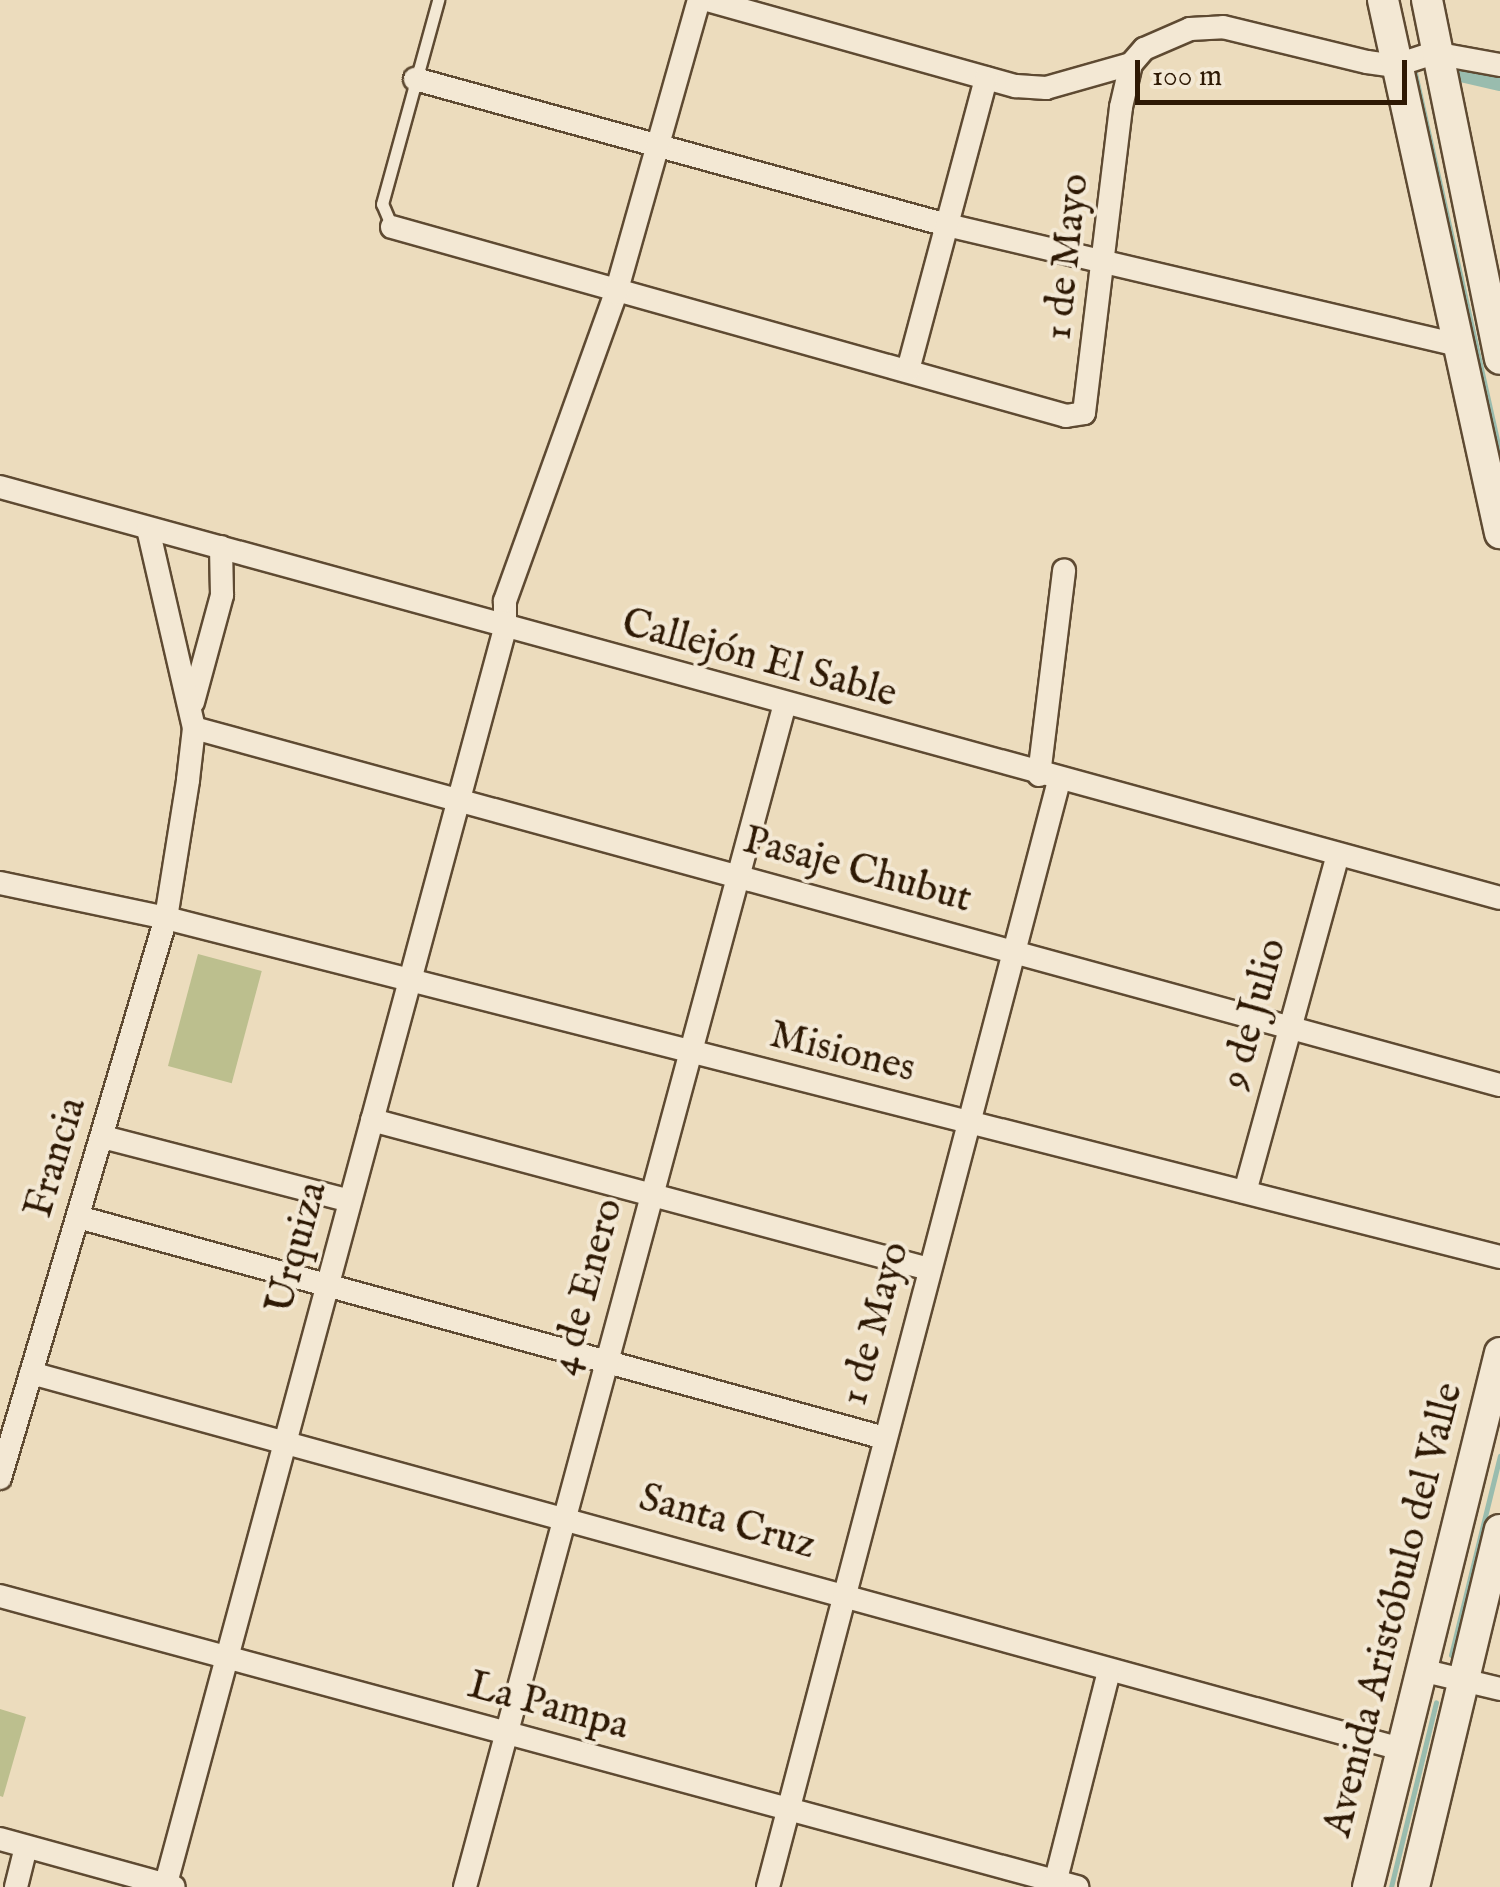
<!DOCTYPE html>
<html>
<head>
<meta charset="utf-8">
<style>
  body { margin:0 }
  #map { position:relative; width:1500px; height:1887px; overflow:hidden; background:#ecdcbd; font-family:"IM FELL English",serif }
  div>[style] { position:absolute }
  .green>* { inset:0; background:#bcbf8e; transform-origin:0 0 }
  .stream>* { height:5px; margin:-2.5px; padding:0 2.5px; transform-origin:2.5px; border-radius:2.5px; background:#99bcae }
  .canal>* { height:20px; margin:-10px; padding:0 10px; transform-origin:10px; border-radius:10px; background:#99bcae }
  .roads { filter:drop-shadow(2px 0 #5e4a32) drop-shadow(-2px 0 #5e4a32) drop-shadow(0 2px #5e4a32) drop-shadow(0 -2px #5e4a32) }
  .lane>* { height:11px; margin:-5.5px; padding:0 5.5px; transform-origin:5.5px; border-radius:5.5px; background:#f3e8d4 }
  .street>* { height:22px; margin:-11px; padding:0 11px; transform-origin:11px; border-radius:11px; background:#f3e8d4 }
  .secondary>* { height:30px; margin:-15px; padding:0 15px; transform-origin:15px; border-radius:15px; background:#f3e8d4 }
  span { translate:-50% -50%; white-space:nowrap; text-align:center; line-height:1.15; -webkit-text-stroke:8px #f3e8d4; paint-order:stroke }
  .street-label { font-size:40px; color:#2e1904 }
  .scale { position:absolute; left:1135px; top:60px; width:272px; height:45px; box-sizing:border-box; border:5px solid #2e1904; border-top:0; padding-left:12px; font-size:30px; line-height:35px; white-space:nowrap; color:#2e1904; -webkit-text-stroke:8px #f3e8d4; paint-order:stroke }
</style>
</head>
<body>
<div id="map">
  <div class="green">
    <i style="left:198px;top:954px;width:66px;height:116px;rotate:15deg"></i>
    <i style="clip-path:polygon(0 1709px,26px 1717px,3px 1797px,0 1796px)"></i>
  </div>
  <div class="stream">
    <i style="left:1415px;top:73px;width:390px;rotate:77.4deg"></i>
    <i style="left:1451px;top:1655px;width:205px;rotate:-76.2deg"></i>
    <i style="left:1391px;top:1887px;width:190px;rotate:-76.3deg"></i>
  </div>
  <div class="canal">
    <i style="left:1461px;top:72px;width:40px;rotate:13deg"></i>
  </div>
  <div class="roads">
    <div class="lane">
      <i style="left:392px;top:227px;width:25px;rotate:-113deg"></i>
      <i style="left:382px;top:204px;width:212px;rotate:-74.6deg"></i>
    </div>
    <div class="street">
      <i style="left:707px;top:0;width:321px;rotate:15.6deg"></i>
      <i style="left:1016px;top:86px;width:30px;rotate:4deg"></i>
      <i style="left:1046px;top:88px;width:88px;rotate:-15.8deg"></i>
      <i style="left:415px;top:79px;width:552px;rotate:15.35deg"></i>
      <i style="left:947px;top:225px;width:525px;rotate:13.22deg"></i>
      <i style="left:392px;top:227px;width:700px;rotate:15.66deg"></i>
      <i style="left:1066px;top:416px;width:18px;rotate:-9deg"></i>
      <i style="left:1084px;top:413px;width:308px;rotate:-83.1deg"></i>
      <i style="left:1121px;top:107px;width:44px;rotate:-76.9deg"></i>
      <i style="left:1131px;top:64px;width:20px;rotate:-49deg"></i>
      <i style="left:1144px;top:49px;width:50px;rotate:-23.5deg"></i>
      <i style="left:1190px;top:29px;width:33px;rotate:-3deg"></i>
      <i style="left:1223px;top:27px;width:148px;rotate:13.7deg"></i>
      <i style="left:1367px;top:62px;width:27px;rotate:8deg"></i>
      <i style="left:1394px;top:66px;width:42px;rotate:-18deg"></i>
      <i style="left:1434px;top:53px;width:67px;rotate:10.3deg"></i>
      <i style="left:908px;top:370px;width:302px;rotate:-75deg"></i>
      <i style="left:0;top:487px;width:1555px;rotate:15.32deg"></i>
      <i style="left:193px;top:702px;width:111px;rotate:-74.8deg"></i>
      <i style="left:222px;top:595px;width:48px;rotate:-91.2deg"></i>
      <i style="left:194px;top:728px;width:1354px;rotate:15.29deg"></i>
      <i style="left:1039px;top:775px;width:206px;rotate:-83deg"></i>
      <i style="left:0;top:883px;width:170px;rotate:11.9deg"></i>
      <i style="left:166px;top:918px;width:1376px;rotate:14.26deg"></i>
      <i style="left:372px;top:1120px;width:577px;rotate:14.98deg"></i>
      <i style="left:103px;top:1137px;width:255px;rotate:14.5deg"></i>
      <i style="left:1245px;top:1192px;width:347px;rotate:-74.6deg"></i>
      <i style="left:78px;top:1217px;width:837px;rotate:15.32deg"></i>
      <i style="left:31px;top:1373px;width:1421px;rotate:15.35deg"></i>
      <i style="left:0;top:1478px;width:584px;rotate:-73.49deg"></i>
      <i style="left:166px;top:918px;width:140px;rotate:-80.9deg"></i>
      <i style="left:188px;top:780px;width:52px;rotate:-83.4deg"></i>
      <i style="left:194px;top:728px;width:205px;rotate:-103deg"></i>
      <i style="left:0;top:1596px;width:1116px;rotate:15.12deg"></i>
      <i style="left:1421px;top:1670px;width:81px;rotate:13.5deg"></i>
      <i style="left:0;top:1839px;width:180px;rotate:15.4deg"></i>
      <i style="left:16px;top:1887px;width:41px;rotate:-76deg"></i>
      <i style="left:165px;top:1887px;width:1303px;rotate:-74.88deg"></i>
      <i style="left:505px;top:629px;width:28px;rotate:-90deg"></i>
      <i style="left:505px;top:601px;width:327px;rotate:-70.2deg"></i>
      <i style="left:616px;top:293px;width:305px;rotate:-74.2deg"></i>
      <i style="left:465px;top:1887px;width:1222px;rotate:-74.87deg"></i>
      <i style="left:768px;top:1887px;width:1144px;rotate:-75.26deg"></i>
      <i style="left:1054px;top:1887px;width:223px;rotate:-75.7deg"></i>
    </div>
    <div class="secondary">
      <i style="left:1383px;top:0;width:546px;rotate:77.62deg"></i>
      <i style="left:1427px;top:0;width:366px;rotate:78.5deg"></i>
      <i style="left:1368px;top:1887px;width:550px;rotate:-76.12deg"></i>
      <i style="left:1414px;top:1887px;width:367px;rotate:-76.5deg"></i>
    </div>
  </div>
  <div class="street-label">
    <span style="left:1068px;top:257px;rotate:-84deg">1 de Mayo</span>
    <span style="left:759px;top:660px;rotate:15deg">Callejón El Sable</span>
    <span style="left:857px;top:871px;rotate:15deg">Pasaje Chubut</span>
    <span style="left:1255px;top:1014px;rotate:-75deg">9 de Julio</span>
    <span style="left:842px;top:1053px;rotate:14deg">Misiones</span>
    <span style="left:57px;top:1158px;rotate:-73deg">Francia</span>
    <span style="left:298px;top:1248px;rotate:-75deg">Urquiza</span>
    <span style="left:588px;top:1287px;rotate:-75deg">4 de Enero</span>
    <span style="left:876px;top:1324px;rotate:-75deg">1 de Mayo</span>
    <span style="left:727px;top:1523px;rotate:16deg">Santa Cruz</span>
    <span style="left:1395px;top:1610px;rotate:-76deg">Avenida Aristóbulo del Valle</span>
    <span style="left:548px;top:1707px;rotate:15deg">La Pampa</span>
  </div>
  <div class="scale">100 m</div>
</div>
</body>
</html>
